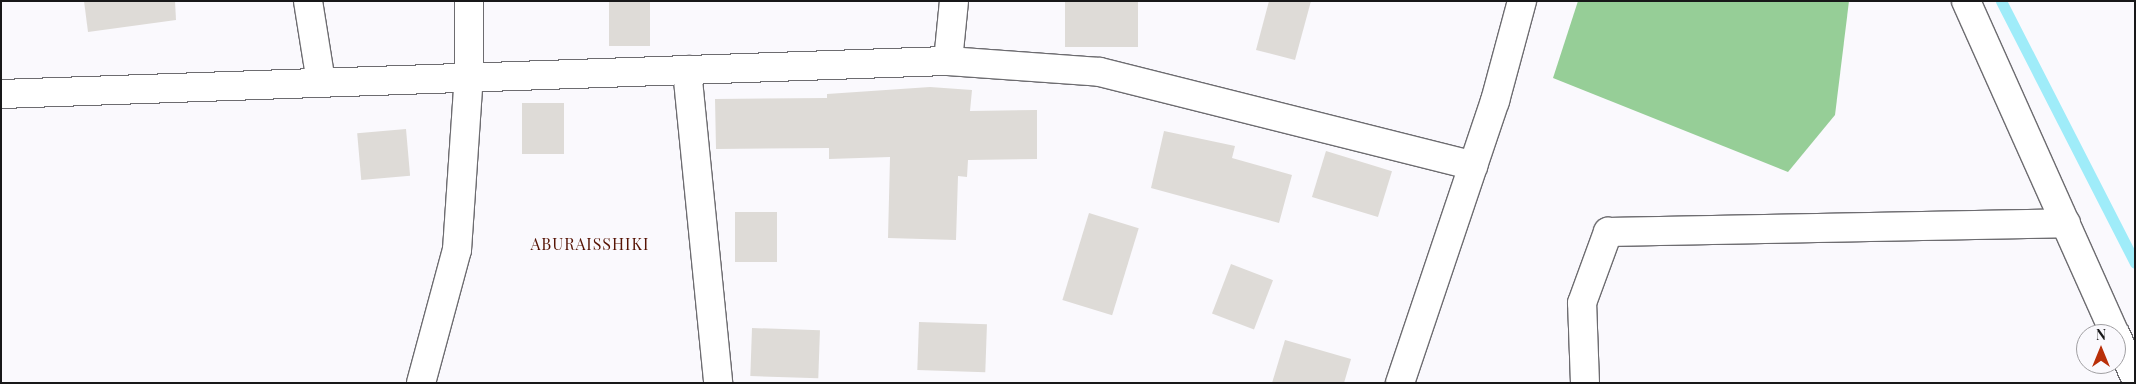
<!DOCTYPE html>
<html>
<head>
<meta charset="utf-8">
<style>
  body { margin:0 }
  #map { position:relative; width:2136px; height:384px; overflow:hidden; background:#faf9fd; font-family:"Playfair Display",serif }
  div>[style] { position:absolute }
  .forest>* { inset:0; background:#96ce97 }
  .stream>* { height:11px; margin:-5.5px; padding:0 5.5px; transform-origin:5.5px; border-radius:5.5px; background:#9fecf9 }
  .building>* { inset:0; background:#dedbd7; transform-origin:0 0 }
  .roads { filter:drop-shadow(1px 0 #6d6c70) drop-shadow(-1px 0 #6d6c70) drop-shadow(0 1px #6d6c70) drop-shadow(0 -1px #6d6c70) }
  .minor>* { height:28px; margin:-14px; padding:0 14px; transform-origin:14px; border-radius:14px; background:#fff }
  span { translate:-50% -50%; white-space:nowrap; text-align:center; line-height:1.15; -webkit-text-stroke:4px #faf9fd; paint-order:stroke }
  .neighbourhood-label { font-size:16px; color:#561304; letter-spacing:1px }
  .frame { position:absolute; inset:0; border:2px solid #181819; pointer-events:none }
  .north { position:absolute; left:2076px; top:324px; width:50px; height:50px; box-sizing:border-box; background:#faf9fd; border:1px solid #a09fa2; border-radius:50%; rotate:0deg; font-size:14px; font-weight:700; line-height:20px; text-align:center; color:#181819 }
  .north::after { content:''; display:block; margin:auto; width:18px; height:22px; background:#b92f09; clip-path:polygon(50% 0,100% 100%,50% 72%,0 100%) }
</style>
</head>
<body>
<div id="map">
  <div class="forest">
    <i style="clip-path:polygon(1578px 1px,1849px 1px,1835px 115px,1788px 172px,1553px 78px)"></i>
  </div>
  <div class="stream">
    <i style="left:2001px;top:1px;width:294px;rotate:62.9deg"></i>
  </div>
  <div class="building">
    <i style="clip-path:polygon(84px 1px,175px 1px,176px 20px,88px 32px)"></i>
    <i style="left:609px;top:1px;width:41px;height:45px"></i>
    <i style="left:1065px;top:1px;width:73px;height:46px"></i>
    <i style="clip-path:polygon(1269px 1px,1311px 1px,1295px 60px,1256px 50px)"></i>
    <i style="clip-path:polygon(930px 87px,972px 90px,970px 111px,1037px 110px,1037px 159px,968px 160px,967px 177px,958px 176px,956px 240px,888px 238px,890px 157px,829px 159px,829px 148px,716px 149px,715px 99px,827px 98px,827px 94px)"></i>
    <i style="left:522px;top:103px;width:42px;height:51px"></i>
    <i style="left:406px;top:129px;width:47px;height:49px;rotate:85deg"></i>
    <i style="clip-path:polygon(1164px 131px,1235px 146px,1232px 158px,1292px 175px,1279px 223px,1151px 188px)"></i>
    <i style="left:1326px;top:151px;width:69px;height:48px;rotate:17deg"></i>
    <i style="left:777px;top:212px;width:50px;height:42px;rotate:90deg"></i>
    <i style="left:1089px;top:213px;width:52px;height:91px;rotate:17deg"></i>
    <i style="left:1231px;top:264px;width:45px;height:53px;rotate:21deg"></i>
    <i style="left:919px;top:322px;width:68px;height:48px;rotate:2deg"></i>
    <i style="left:752px;top:328px;width:68px;height:48px;rotate:2deg"></i>
    <i style="clip-path:polygon(1285px 340px,1351px 359px,1344px 383px,1272px 383px)"></i>
  </div>
  <div class="roads">
    <div class="minor">
      <i style="left:308px;top:1px;width:82px;rotate:80.9deg"></i>
      <i style="left:954px;top:1px;width:60px;rotate:95.7deg"></i>
      <i style="left:948px;top:61px;width:152px;rotate:4.1deg"></i>
      <i style="left:1100px;top:72px;width:385px;rotate:14.1deg"></i>
      <i style="left:1966px;top:1px;width:365px;rotate:65.9deg"></i>
      <i style="left:687px;top:70px;width:315px;rotate:84.3deg"></i>
      <i style="left:1px;top:94px;width:948px;rotate:-2deg"></i>
      <i style="left:2116px;top:335px;width:46px;rotate:65.7deg"></i>
      <i style="left:421px;top:383px;width:138px;rotate:-74.9deg"></i>
      <i style="left:457px;top:250px;width:174px;rotate:-86.1deg"></i>
      <i style="left:469px;top:76px;width:75px;rotate:-90deg"></i>
      <i style="left:1400px;top:383px;width:298px;rotate:-71.4deg"></i>
      <i style="left:1495px;top:101px;width:104px;rotate:-74.9deg"></i>
      <i style="left:1585px;top:383px;width:80px;rotate:-92.1deg"></i>
      <i style="left:1582px;top:303px;width:76px;rotate:-69.9deg"></i>
      <i style="left:1608px;top:232px;width:458px;rotate:-1.1deg"></i>
    </div>
  </div>
  <div class="neighbourhood-label">
    <span style="left:590px;top:244px">ABURAISSHIKI</span>
  </div>
  <div class="frame"></div>
  <div class="north">N</div>
</div>
</body>
</html>
